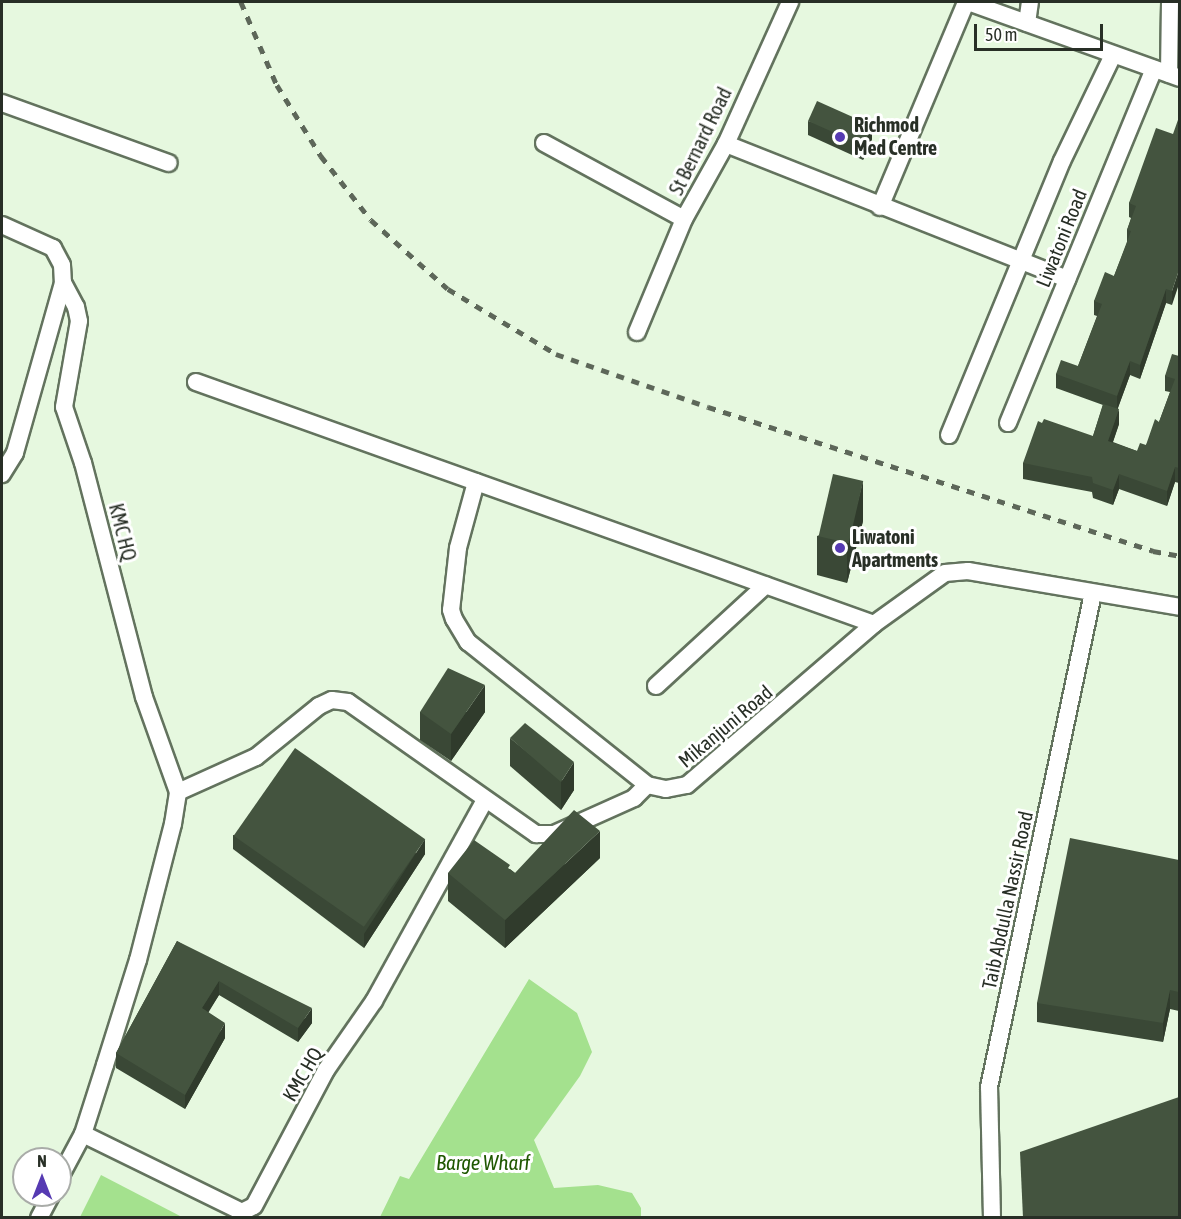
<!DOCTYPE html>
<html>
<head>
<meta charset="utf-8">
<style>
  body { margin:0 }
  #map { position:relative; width:1181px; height:1219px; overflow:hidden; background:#e6f8df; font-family:"Asap Condensed",sans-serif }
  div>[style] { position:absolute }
  .water>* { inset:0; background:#a4e18e }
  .roads { filter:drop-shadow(2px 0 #63735e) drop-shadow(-2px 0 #63735e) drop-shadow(0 2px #63735e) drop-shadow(0 -2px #63735e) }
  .minor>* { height:16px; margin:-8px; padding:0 8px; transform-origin:8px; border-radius:8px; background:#fff }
  .rail>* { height:4.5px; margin-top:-2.25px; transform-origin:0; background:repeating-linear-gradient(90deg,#5d6759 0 8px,transparent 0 16px) }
  .wall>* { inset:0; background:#3a4836 }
  .shaded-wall>* { inset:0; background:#303b2c }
  .building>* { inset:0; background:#44543f; transform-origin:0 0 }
  .dots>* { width:16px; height:16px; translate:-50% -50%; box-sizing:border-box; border:3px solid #fff; border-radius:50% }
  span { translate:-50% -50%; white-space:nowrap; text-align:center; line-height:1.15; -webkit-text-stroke:6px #fff; paint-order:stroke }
  .poi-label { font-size:20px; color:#282f26; font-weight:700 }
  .left { translate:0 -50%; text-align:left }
  .street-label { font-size:20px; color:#282f26 }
  .water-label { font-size:21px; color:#1f5700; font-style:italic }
  .frame { position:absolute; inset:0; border:3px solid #282f26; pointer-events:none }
  .north { position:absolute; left:12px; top:1147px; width:60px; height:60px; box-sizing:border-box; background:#fff; border:2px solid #a9aca8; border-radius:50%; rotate:0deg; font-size:16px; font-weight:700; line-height:24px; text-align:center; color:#282f26 }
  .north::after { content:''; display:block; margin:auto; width:21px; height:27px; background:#563ab2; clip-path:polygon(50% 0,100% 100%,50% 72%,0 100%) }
  .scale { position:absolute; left:974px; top:24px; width:129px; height:27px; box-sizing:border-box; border:3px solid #282f26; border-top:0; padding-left:8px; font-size:18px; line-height:21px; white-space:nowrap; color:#282f26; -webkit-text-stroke:4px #fff; paint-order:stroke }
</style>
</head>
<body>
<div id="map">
  <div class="water">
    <i style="clip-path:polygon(529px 979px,577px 1013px,592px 1052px,580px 1076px,534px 1140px,554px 1188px,598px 1185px,632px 1193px,641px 1208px,641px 1217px,380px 1217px,400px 1176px,409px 1179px)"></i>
    <i style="clip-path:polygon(101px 1175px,182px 1217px,80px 1217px)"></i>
  </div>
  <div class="roads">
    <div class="minor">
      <i style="left:968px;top:2px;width:225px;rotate:19.7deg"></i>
      <i style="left:1027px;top:23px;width:21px;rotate:-82deg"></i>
      <i style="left:1169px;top:74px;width:72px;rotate:-89.2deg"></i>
      <i style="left:2px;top:103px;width:177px;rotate:19.8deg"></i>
      <i style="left:544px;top:143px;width:159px;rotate:28.5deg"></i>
      <i style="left:684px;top:219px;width:86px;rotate:-60.8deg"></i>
      <i style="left:726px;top:144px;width:156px;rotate:-65.7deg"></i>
      <i style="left:726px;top:144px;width:367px;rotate:21.6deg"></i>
      <i style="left:880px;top:207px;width:222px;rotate:-67.2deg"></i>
      <i style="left:2px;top:225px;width:56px;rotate:24.3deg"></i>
      <i style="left:53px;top:248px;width:19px;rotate:62deg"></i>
      <i style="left:62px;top:265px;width:18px;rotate:87deg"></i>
      <i style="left:63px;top:283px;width:177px;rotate:105.8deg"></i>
      <i style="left:15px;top:453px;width:25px;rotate:122deg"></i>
      <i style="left:637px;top:332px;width:122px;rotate:-67.4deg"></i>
      <i style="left:196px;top:382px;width:720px;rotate:19.64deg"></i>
      <i style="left:1008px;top:423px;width:383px;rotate:-67.6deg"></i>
      <i style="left:949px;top:435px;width:296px;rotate:-67.6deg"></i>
      <i style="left:1062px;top:161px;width:118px;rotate:-64.3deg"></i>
      <i style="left:476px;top:482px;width:68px;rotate:105.3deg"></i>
      <i style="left:458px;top:548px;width:62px;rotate:96.4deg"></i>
      <i style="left:451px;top:610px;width:9px;rotate:72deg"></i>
      <i style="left:454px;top:619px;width:27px;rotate:59deg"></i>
      <i style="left:468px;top:642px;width:229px;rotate:38.6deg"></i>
      <i style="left:647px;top:785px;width:19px;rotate:12deg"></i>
      <i style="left:666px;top:789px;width:21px;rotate:-11deg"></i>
      <i style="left:687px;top:785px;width:247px;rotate:-40.7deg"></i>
      <i style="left:874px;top:624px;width:87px;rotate:-35.7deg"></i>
      <i style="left:945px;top:573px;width:23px;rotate:-5deg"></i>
      <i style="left:968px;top:571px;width:215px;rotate:9.6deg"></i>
      <i style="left:656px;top:686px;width:149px;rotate:-42.6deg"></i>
      <i style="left:178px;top:792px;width:85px;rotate:-24.2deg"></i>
      <i style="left:256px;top:757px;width:81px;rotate:-39deg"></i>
      <i style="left:319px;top:706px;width:14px;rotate:-25deg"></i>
      <i style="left:332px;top:700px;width:16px;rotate:7deg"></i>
      <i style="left:348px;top:702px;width:230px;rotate:35.1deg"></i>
      <i style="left:536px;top:834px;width:18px"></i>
      <i style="left:554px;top:834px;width:88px;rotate:-24.2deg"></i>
      <i style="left:634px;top:798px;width:18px;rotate:-45deg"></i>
      <i style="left:83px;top:1134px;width:177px;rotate:26.1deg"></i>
      <i style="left:242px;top:1212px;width:13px;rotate:-27deg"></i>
      <i style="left:254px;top:1206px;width:154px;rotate:-62.1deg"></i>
      <i style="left:326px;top:1070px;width:84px;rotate:-55.2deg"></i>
      <i style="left:374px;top:1001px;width:230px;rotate:-61.1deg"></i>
      <i style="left:60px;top:1177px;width:49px;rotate:-61.9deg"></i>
      <i style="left:83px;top:1134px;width:72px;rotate:-72.3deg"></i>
      <i style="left:105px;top:1065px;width:110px;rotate:-72.6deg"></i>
      <i style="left:138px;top:960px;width:140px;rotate:-75.6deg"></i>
      <i style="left:173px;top:824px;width:32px;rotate:-81deg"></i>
      <i style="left:178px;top:792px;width:101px;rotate:-109.7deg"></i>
      <i style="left:144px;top:697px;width:242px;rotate:-104.6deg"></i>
      <i style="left:83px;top:463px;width:59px;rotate:-108.7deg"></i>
      <i style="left:64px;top:407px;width:87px;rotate:-80.1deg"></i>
      <i style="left:79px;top:321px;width:14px;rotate:-102deg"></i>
      <i style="left:76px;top:307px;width:27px;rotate:-118deg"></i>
      <i style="left:39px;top:1218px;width:26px;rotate:-62deg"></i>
      <i style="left:992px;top:1218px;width:131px;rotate:-91.3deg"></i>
      <i style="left:989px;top:1087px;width:505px;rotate:-78.11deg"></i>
    </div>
  </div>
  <div class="rail">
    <i style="left:241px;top:2px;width:90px;rotate:66.6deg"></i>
    <i style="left:277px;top:85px;width:84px;rotate:58.2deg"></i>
    <i style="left:321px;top:156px;width:81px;rotate:52deg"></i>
    <i style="left:371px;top:220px;width:103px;rotate:41.9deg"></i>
    <i style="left:448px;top:289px;width:126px;rotate:31deg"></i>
    <i style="left:556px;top:354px;width:161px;rotate:19.2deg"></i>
    <i style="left:708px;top:407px;width:468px;rotate:17.9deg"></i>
    <i style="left:1153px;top:551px;width:27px;rotate:10deg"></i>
  </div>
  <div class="wall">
    <i style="clip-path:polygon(808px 121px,872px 139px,863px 160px,808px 135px)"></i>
    <i style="clip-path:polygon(1173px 134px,1172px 305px,1166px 303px,1140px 379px,1130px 375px,1118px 408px,1119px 424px,1113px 442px,1137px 451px,1146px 445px,1159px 422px,1170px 392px,1165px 391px,1165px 376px,1179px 356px,1179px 483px,1175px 482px,1167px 506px,1119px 489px,1113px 505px,1093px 498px,1092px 492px,1023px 479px,1023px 463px,1093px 436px,1103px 405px,1056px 388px,1056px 374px,1078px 366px,1097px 316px,1094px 315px,1094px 301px,1114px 276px,1127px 243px,1127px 230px,1131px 218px,1129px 217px,1129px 203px)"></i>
    <i style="clip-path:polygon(863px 521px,847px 583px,817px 575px,817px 536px)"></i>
    <i style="clip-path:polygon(420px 712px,485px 712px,451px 761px,420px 740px)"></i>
    <i style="clip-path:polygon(510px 738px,574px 790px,561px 810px,510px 766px)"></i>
    <i style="clip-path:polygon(233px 835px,425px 854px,364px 948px,233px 849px)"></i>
    <i style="clip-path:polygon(600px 858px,505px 948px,448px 901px,448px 873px,510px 869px,515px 873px)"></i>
    <i style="clip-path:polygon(1179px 860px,1179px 1011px,1170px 1009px,1163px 1042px,1037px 1022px,1037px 1003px)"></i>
    <i style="clip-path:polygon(177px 941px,312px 1023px,298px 1042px,219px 995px,208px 1012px,225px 1038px,185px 1109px,116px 1068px,116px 1053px)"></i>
  </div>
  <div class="shaded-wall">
    <i style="clip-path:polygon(872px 125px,872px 139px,863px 160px,863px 145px)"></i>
    <i style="clip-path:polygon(1179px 270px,1179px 284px,1172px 305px,1172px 291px)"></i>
    <i style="clip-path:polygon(1166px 289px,1166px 303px,1140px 379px,1140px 365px)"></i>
    <i style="clip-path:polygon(1130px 361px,1130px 375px,1117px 410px,1117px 396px)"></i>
    <i style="clip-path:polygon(1119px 409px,1119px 424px,1108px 456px,1108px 441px)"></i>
    <i style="clip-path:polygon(1175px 467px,1175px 482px,1167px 506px,1167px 491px)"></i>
    <i style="clip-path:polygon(1119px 474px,1119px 489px,1113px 505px,1113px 490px)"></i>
    <i style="clip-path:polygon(863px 481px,863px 521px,847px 583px,847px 543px)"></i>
    <i style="clip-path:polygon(485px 685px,485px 712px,451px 761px,451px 734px)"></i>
    <i style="clip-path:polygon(574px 762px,574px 790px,561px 810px,561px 782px)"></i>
    <i style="clip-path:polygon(600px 831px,600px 858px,505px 948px,505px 920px)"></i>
    <i style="clip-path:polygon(425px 839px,425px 854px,364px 948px,364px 934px)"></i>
    <i style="clip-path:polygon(219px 981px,219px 995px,202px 1023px,202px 1008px)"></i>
    <i style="clip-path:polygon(1170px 990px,1170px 1009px,1163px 1042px,1163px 1023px)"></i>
    <i style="clip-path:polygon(312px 1008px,312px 1023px,298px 1042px,298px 1028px)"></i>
    <i style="clip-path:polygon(225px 1023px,225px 1038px,185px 1109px,185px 1095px)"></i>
  </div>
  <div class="building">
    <i style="left:817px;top:101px;width:60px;height:22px;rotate:24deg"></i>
    <i style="clip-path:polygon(1179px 117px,1179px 270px,1172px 291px,1166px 289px,1140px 365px,1130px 361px,1117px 396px,1056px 374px,1061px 360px,1078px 366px,1102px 304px,1094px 301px,1105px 272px,1114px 276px,1131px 231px,1127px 230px,1136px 206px,1129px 203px,1156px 128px,1173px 134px)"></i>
    <i style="clip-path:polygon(1172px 354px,1179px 356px,1179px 468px,1175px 467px,1167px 491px,1119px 474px,1113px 490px,1093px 483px,1092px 477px,1023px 463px,1038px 421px,1042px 423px,1044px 419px,1093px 436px,1103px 404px,1119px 409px,1108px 441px,1137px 451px,1140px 443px,1146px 445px,1155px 419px,1159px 422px,1175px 379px,1165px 376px)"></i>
    <i style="left:833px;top:474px;width:31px;height:64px;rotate:13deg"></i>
    <i style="clip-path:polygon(448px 668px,485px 685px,451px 734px,420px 712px)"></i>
    <i style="clip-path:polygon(525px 723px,574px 762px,561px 782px,510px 738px)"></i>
    <i style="left:295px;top:748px;width:159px;height:107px;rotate:35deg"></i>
    <i style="clip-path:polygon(574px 810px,600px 831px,505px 920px,448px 873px,474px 840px,510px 865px,508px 868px,515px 873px)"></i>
    <i style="clip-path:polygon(1070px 838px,1179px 860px,1179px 992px,1170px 990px,1163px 1023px,1037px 1003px)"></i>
    <i style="clip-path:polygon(177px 941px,312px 1008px,298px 1028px,219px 981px,202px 1008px,225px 1023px,185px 1095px,116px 1053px)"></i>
    <i style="clip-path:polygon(1179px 1097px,1179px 1218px,1023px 1218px,1020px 1152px)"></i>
  </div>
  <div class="dots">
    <i style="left:840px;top:137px;background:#563ab2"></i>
    <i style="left:840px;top:548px;background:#563ab2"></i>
  </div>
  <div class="poi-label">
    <span class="left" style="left:854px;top:136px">Richmod<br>Med Centre</span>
    <span class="left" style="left:852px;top:548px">Liwatoni<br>Apartments</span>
  </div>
  <div class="street-label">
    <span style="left:700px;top:141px;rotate:-64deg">St Bernard Road</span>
    <span style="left:1061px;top:238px;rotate:-68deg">Liwatoni Road</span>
    <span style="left:123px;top:532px;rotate:76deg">KMC HQ</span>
    <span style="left:725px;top:726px;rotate:-40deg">Mikanjuni Road</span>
    <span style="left:1007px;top:900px;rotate:-78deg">Taib Abdulla Nassir Road</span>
    <span style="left:302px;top:1074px;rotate:-60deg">KMC HQ</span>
  </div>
  <div class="water-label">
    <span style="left:483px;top:1162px">Barge Wharf</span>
  </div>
  <div class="frame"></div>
  <div class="north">N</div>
  <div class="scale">50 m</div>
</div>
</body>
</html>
